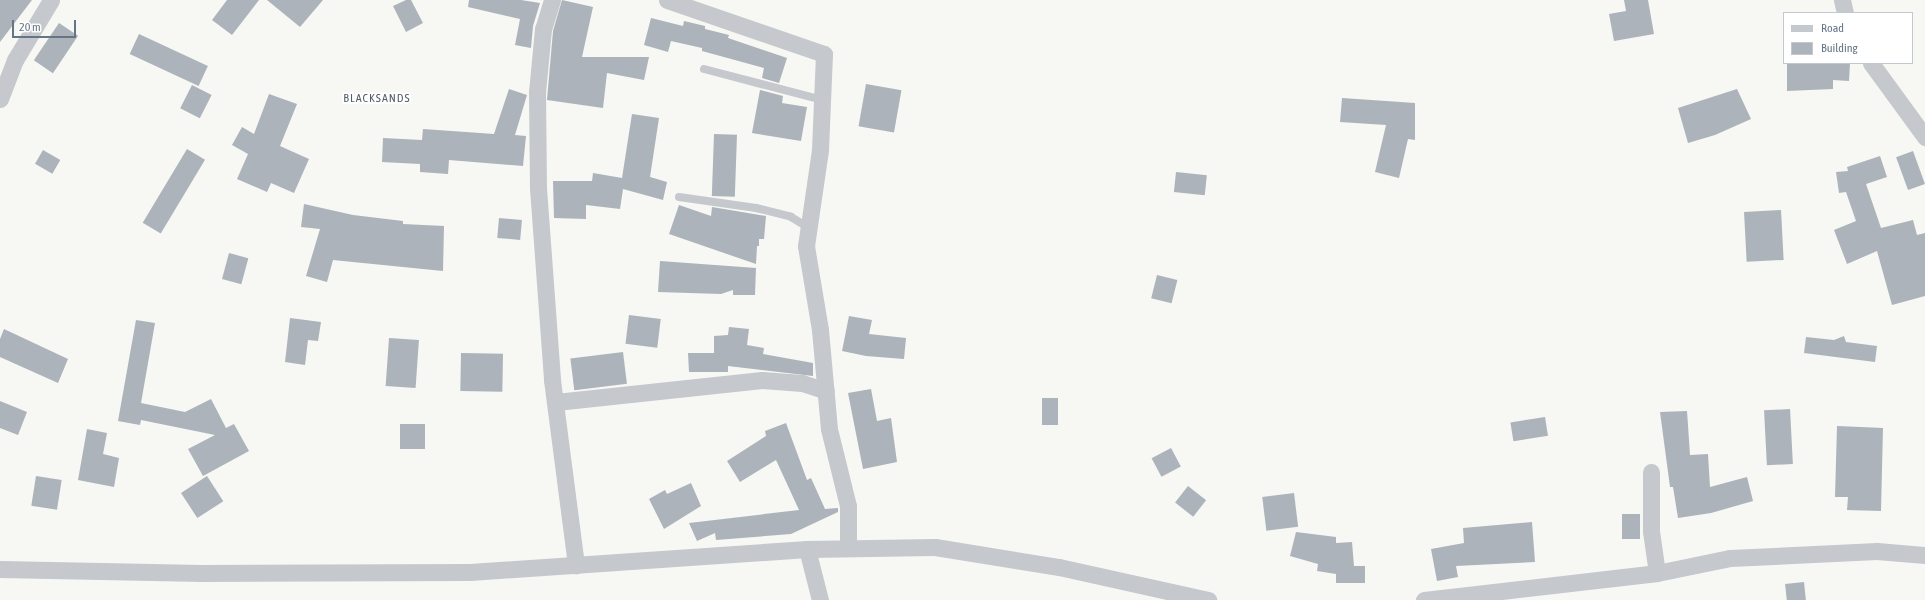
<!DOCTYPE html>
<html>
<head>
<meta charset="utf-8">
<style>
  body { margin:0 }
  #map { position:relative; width:1925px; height:600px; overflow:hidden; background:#f7f7f4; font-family:"Asap Condensed",sans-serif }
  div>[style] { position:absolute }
  .building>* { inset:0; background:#acb3ba; transform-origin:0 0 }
  .lane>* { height:8px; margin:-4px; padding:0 4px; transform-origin:4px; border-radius:4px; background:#c5c8cc }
  .street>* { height:17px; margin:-8.5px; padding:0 8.5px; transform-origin:8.5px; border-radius:8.5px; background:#c5c8cc }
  span { translate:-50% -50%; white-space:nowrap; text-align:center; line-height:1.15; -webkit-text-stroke:4px #fff; paint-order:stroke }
  .neighbourhood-label { font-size:12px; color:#545f6b; letter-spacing:1px }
  .legend { position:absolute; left:1783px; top:12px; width:130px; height:52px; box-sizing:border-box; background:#fff; border:1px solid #c2c8cf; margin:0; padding:5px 7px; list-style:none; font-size:12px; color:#667586 }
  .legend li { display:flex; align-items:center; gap:8px; height:20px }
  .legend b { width:20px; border:1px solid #c2c8cf }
  .scale { position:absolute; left:12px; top:20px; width:64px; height:18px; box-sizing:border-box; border:2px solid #667586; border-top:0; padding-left:5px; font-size:12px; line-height:14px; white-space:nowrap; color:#667586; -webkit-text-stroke:3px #fff; paint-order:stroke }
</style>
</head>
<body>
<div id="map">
  <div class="building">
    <i style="clip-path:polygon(0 0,32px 0,0 42px)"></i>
    <i style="clip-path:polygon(227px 0,259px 0,232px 35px,212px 20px)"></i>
    <i style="clip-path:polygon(267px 0,323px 0,300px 27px)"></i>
    <i style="clip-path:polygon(406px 0,411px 0,423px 23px,406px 32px,393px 6px)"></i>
    <i style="clip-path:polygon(469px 0,521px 0,540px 3px,533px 26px,531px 48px,515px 45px,520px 19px,468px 7px)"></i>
    <i style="clip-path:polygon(562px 0,593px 7px,582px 57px,649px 57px,644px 80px,607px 73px,603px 108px,547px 100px,553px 31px)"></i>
    <i style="clip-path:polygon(1624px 0,1648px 0,1654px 34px,1614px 41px,1609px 14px,1626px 11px)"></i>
    <i style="clip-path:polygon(651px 18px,683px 26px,684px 21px,705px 26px,705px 29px,729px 35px,728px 38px,787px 58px,779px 83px,762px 78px,764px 68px,702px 51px,702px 48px,671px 41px,668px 52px,644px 45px)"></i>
    <i style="left:59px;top:23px;width:23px;height:45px;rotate:34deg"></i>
    <i style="left:139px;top:34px;width:76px;height:22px;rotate:25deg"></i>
    <i style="clip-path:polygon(1787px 63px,1850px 63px,1849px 81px,1833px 80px,1833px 89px,1787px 91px)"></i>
    <i style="left:866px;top:84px;width:36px;height:43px;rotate:10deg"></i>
    <i style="left:192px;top:85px;width:22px;height:26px;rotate:27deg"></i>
    <i style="clip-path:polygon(509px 89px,527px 95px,515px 135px,526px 136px,523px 166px,449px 160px,448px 174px,420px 172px,420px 164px,382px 162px,383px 138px,422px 140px,423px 129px,494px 134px)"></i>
    <i style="clip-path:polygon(1737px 89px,1751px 119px,1715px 135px,1688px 143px,1678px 108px)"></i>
    <i style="clip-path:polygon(760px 90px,783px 96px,782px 103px,807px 107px,801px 141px,752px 133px)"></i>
    <i style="clip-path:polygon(269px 94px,297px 104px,280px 146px,309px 159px,294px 193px,271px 183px,267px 192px,237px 179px,248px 154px,232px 145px,242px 127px,254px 134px)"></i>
    <i style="clip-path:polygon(1342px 98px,1415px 103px,1415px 140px,1408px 139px,1399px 178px,1375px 172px,1386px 125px,1340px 122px)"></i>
    <i style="clip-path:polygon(632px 114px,659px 118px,650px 177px,667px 182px,663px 200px,623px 189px,620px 209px,586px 205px,586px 219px,554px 218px,553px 181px,592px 181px,593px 173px,622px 178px)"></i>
    <i style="left:714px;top:134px;width:23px;height:62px;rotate:2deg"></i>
    <i style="left:187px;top:149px;width:21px;height:86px;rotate:31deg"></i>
    <i style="left:43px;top:150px;width:20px;height:16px;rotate:30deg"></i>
    <i style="left:1913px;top:151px;width:35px;height:18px;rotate:70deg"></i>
    <i style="clip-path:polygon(1880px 156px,1887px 177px,1866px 184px,1881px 228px,1913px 220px,1917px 235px,1925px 233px,1925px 296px,1892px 305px,1877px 251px,1847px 264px,1834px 230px,1856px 221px,1846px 192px,1839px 193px,1836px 172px,1848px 171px,1847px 167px)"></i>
    <i style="left:1176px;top:172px;width:31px;height:20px;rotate:6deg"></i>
    <i style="clip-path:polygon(304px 204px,353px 215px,403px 221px,403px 224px,444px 226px,443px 271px,333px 260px,327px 282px,306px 276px,320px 229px,301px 227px)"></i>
    <i style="clip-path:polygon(679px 205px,711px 216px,712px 207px,766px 216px,764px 239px,759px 239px,759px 246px,757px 246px,756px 264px,669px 234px)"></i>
    <i style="left:1781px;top:210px;width:50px;height:37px;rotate:87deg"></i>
    <i style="left:499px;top:218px;width:23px;height:20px;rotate:5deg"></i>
    <i style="left:229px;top:253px;width:20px;height:27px;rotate:15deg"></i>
    <i style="clip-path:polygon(660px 261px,756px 268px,755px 295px,733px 295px,733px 290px,721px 294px,658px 292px)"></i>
    <i style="left:1157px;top:275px;width:21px;height:24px;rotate:14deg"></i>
    <i style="left:629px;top:315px;width:32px;height:29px;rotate:7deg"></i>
    <i style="clip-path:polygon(849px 316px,872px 320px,869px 334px,906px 338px,904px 359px,866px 356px,842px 351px)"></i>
    <i style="clip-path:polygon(290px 318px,321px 322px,318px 341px,308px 340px,305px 365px,285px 362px)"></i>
    <i style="clip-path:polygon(136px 320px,155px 323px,141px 403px,185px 412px,211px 399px,226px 428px,234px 424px,249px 451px,203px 476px,188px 449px,215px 435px,141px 420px,140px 425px,118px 421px)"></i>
    <i style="clip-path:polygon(729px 327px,749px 329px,747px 345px,764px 348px,763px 354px,813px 363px,813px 376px,728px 366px,728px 372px,689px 372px,688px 353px,714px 353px,714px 336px,728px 335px)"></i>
    <i style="clip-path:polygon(4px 329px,68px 359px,58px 383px,0 357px,0 339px)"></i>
    <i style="clip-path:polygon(1844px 336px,1846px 342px,1877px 346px,1875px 362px,1804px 353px,1806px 337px,1834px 340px)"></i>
    <i style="left:389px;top:338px;width:30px;height:48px;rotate:4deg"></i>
    <i style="left:623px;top:352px;width:32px;height:53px;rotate:83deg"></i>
    <i style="left:461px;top:353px;width:42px;height:38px;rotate:1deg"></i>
    <i style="clip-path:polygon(871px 389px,877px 421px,891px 418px,897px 462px,863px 469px,848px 393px)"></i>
    <i style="left:1042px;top:398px;width:16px;height:27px"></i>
    <i style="clip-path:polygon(0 401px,27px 412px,18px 435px,0 428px)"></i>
    <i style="left:1790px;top:409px;width:55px;height:26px;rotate:87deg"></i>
    <i style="clip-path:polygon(1687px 411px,1690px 455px,1708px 454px,1710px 487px,1747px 477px,1753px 501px,1711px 513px,1678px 518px,1673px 487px,1670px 487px,1660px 412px)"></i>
    <i style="left:1545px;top:417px;width:19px;height:35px;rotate:81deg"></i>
    <i style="clip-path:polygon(786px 423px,807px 480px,811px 478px,825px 509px,838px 508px,838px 512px,791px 534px,716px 540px,715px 533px,697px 541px,689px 523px,799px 510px,776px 460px,740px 482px,727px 461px,766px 436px,765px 431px)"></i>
    <i style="left:400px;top:424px;width:25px;height:25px"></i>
    <i style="clip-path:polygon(1837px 426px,1883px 428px,1881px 511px,1847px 510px,1848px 497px,1835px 497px)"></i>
    <i style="clip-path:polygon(87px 429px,107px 433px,103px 454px,119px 458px,114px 487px,78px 480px)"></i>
    <i style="left:1171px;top:448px;width:21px;height:22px;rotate:62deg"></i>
    <i style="left:36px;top:476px;width:26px;height:30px;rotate:9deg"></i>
    <i style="left:207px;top:476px;width:30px;height:31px;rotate:57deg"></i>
    <i style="clip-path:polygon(691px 483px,701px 506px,664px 529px,649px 499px,665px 490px,667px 494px)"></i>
    <i style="left:1188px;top:486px;width:23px;height:21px;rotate:38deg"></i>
    <i style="left:1294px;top:493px;width:34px;height:32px;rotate:83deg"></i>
    <i style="left:1640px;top:514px;width:25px;height:18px;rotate:90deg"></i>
    <i style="clip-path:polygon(1532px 522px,1535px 562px,1456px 566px,1458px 577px,1437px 581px,1431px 549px,1464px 543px,1463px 528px)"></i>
    <i style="clip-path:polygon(1296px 532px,1336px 537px,1336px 543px,1352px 542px,1354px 566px,1365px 566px,1365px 583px,1336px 583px,1336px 574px,1317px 571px,1318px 564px,1290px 556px)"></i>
    <i style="left:1804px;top:582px;width:18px;height:19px;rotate:84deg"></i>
  </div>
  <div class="lane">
    <i style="left:704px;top:69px;width:122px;rotate:14.7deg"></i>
    <i style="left:679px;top:197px;width:78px;rotate:8.1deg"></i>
    <i style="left:756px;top:208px;width:36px;rotate:14deg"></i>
    <i style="left:791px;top:217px;width:21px;rotate:31deg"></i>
  </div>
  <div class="street">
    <i style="left:552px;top:0;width:30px;rotate:107deg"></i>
    <i style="left:543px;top:29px;width:63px;rotate:95.4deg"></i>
    <i style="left:537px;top:92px;width:96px;rotate:89.4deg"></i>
    <i style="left:538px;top:188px;width:193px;rotate:85.8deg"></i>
    <i style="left:552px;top:380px;width:187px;rotate:82.6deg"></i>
    <i style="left:667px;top:0;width:166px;rotate:19deg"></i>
    <i style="left:824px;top:54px;width:96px;rotate:92.4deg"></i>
    <i style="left:820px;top:150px;width:97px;rotate:98.3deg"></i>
    <i style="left:806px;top:246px;width:85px;rotate:80.5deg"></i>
    <i style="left:820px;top:330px;width:99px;rotate:84.8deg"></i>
    <i style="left:829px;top:429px;width:79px;rotate:76.1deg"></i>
    <i style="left:848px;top:506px;width:42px;rotate:90deg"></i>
    <i style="left:1842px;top:0;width:13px;rotate:77deg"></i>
    <i style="left:1871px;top:63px;width:92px;rotate:53.9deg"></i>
    <i style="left:0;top:99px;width:42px;rotate:-69deg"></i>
    <i style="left:15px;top:60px;width:70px;rotate:-59deg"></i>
    <i style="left:556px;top:402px;width:207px;rotate:-6.1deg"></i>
    <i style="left:762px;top:380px;width:40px;rotate:4.3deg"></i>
    <i style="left:802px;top:383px;width:25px;rotate:18deg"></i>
    <i style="left:1651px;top:472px;width:59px;rotate:90deg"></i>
    <i style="left:1651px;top:531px;width:42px;rotate:81.9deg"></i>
    <i style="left:807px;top:549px;width:53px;rotate:75.7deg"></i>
    <i style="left:0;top:569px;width:202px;rotate:1.1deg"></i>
    <i style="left:202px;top:573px;width:268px;rotate:-0.2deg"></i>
    <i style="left:470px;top:572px;width:338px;rotate:-3.9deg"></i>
    <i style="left:807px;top:549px;width:128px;rotate:-0.9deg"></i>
    <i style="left:935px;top:547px;width:126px;rotate:9.2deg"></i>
    <i style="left:1059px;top:567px;width:153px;rotate:12.5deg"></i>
    <i style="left:1424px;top:600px;width:235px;rotate:-6.6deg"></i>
    <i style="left:1657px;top:573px;width:75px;rotate:-11.6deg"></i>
    <i style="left:1730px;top:558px;width:147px;rotate:-2.7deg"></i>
    <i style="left:1877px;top:551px;width:48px;rotate:4.8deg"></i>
  </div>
  <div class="neighbourhood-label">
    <span style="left:377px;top:99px">BLACKSANDS</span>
  </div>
  <ul class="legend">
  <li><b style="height:5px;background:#c5c8cc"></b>Road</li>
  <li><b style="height:11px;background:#acb3ba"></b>Building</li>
  </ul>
  <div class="scale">20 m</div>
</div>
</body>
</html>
